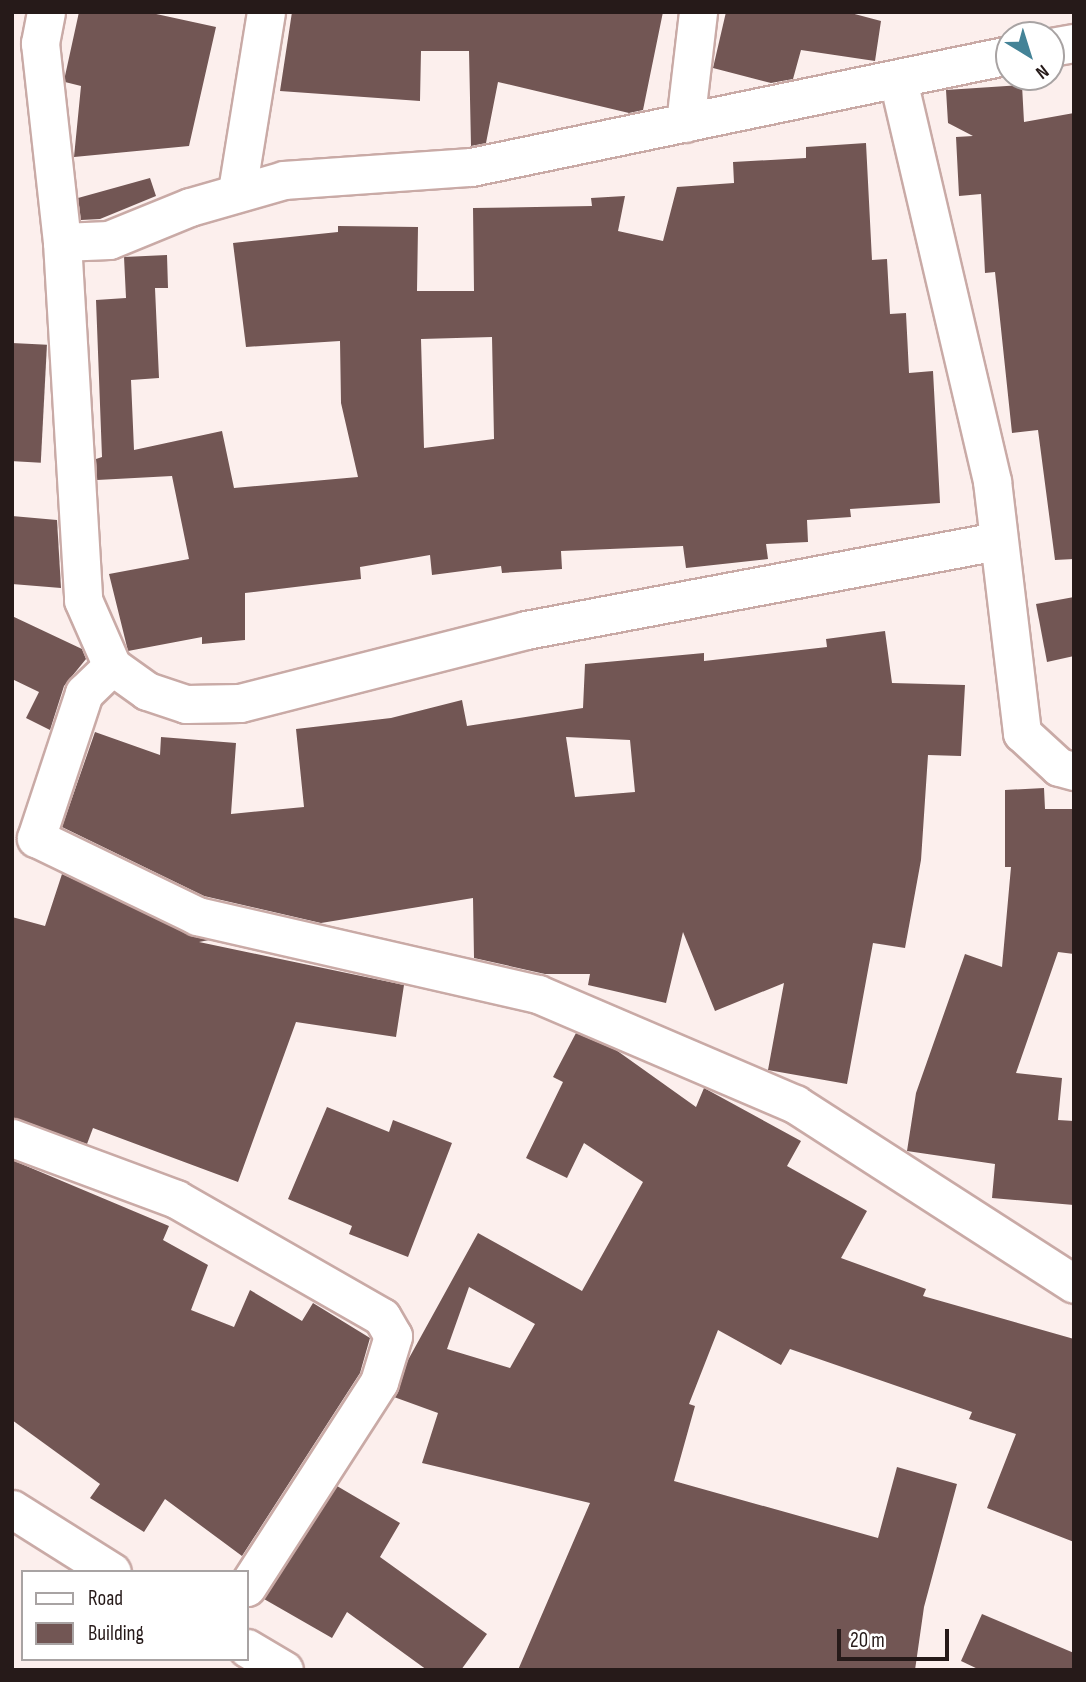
<!DOCTYPE html>
<html>
<head>
<meta charset="utf-8">
<style>
  body { margin:0 }
  #map { position:relative; width:1086px; height:1682px; overflow:hidden; background:#fcefed; font-family:"Sofia Sans Condensed",sans-serif }
  div>[style] { position:absolute }
  .building>* { inset:0; background:#725654; transform-origin:0 0 }
  .roads { filter:drop-shadow(2px 0 #c9aaa6) drop-shadow(-2px 0 #c9aaa6) drop-shadow(0 2px #c9aaa6) drop-shadow(0 -2px #c9aaa6) }
  .minor>* { height:37px; margin:-18.5px; padding:0 18.5px; transform-origin:18.5px; border-radius:18.5px; background:#fff }
  span { translate:-50% -50%; white-space:nowrap; text-align:center; line-height:1.15; -webkit-text-stroke:7px #fff; paint-order:stroke }
  .frame { position:absolute; inset:0; border:14px solid #261a19; pointer-events:none }
  .legend { position:absolute; left:21px; top:1570px; width:228px; height:91px; box-sizing:border-box; background:#fff; border:2px solid #a8a3a3; margin:0; padding:9px 12px; list-style:none; font-size:21px; color:#261a19 }
  .legend li { display:flex; align-items:center; gap:14px; height:35px }
  .legend b { width:35px; border:2px solid #a8a3a3 }
  .north { position:absolute; left:995px; top:21px; width:70px; height:70px; box-sizing:border-box; background:#fff; border:2px solid #a8a3a3; border-radius:50%; rotate:142deg; font-size:19px; font-weight:700; line-height:28px; text-align:center; color:#261a19 }
  .north::after { content:''; display:block; margin:auto; width:24px; height:32px; background:#448397; clip-path:polygon(50% 0,100% 100%,50% 72%,0 100%) }
  .scale { position:absolute; left:837px; top:1629px; width:112px; height:32px; box-sizing:border-box; border:4px solid #261a19; border-top:0; padding-left:9px; font-size:21px; line-height:24px; white-space:nowrap; color:#261a19; -webkit-text-stroke:5px #fff; paint-order:stroke }
</style>
</head>
<body>
<div id="map">
  <div class="building">
    <i style="clip-path:polygon(79px 12px,147px 12px,216px 27px,189px 146px,74px 157px,81px 86px,65px 82px,65px 76px)"></i>
    <i style="clip-path:polygon(292px 12px,663px 12px,643px 110px,629px 113px,498px 82px,486px 143px,471px 146px,469px 51px,421px 51px,420px 101px,280px 91px)"></i>
    <i style="clip-path:polygon(726px 12px,847px 12px,881px 21px,875px 61px,801px 50px,793px 79px,771px 83px,713px 68px)"></i>
    <i style="clip-path:polygon(1022px 85px,1024px 122px,1074px 113px,1074px 559px,1055px 560px,1038px 430px,1012px 433px,995px 272px,985px 273px,981px 194px,959px 196px,956px 137px,973px 136px,948px 123px,946px 90px)"></i>
    <i style="clip-path:polygon(evenodd,866px 143px,872px 260px,887px 259px,890px 314px,906px 313px,909px 373px,933px 371px,940px 503px,850px 509px,851px 517px,807px 520px,808px 542px,766px 544px,768px 559px,686px 568px,683px 546px,561px 551px,562px 569px,502px 573px,501px 566px,432px 575px,430px 555px,360px 567px,361px 579px,245px 593px,245px 640px,202px 644px,202px 637px,128px 651px,109px 574px,189px 559px,172px 476px,97px 480px,96px 459px,102px 457px,96px 300px,126px 298px,124px 257px,167px 255px,168px 288px,155px 288px,159px 378px,131px 380px,134px 450px,222px 431px,234px 488px,358px 477px,341px 403px,340px 341px,246px 347px,233px 243px,338px 232px,338px 226px,418px 227px,417px 291px,474px 291px,473px 208px,592px 206px,591px 198px,625px 196px,618px 231px,663px 241px,677px 187px,734px 183px,733px 162px,806px 158px,806px 147px,866px 143px,492px 337px,494px 439px,424px 448px,421px 339px,492px 337px)"></i>
    <i style="clip-path:polygon(150px 178px,156px 196px,100px 219px,81px 220px,78px 198px)"></i>
    <i style="left:12px;top:343px;width:35px;height:118px;rotate:3deg"></i>
    <i style="clip-path:polygon(12px 516px,57px 520px,61px 588px,12px 584px)"></i>
    <i style="clip-path:polygon(1074px 597px,1074px 656px,1047px 662px,1036px 604px)"></i>
    <i style="clip-path:polygon(12px 616px,82px 649px,86px 659px,64px 686px,50px 730px,26px 718px,39px 692px,12px 679px)"></i>
    <i style="clip-path:polygon(evenodd,885px 631px,892px 683px,965px 685px,961px 756px,928px 755px,921px 860px,905px 948px,873px 943px,847px 1084px,768px 1070px,784px 983px,715px 1011px,683px 932px,666px 1003px,588px 985px,590px 974px,545px 974px,474px 958px,473px 898px,321px 923px,204px 896px,62px 827px,95px 732px,160px 755px,161px 737px,236px 743px,231px 814px,304px 807px,296px 729px,391px 718px,462px 700px,467px 726px,583px 708px,585px 664px,704px 653px,704px 661px,827px 647px,826px 639px,885px 631px,566px 737px,630px 740px,635px 792px,575px 797px,566px 737px)"></i>
    <i style="clip-path:polygon(1044px 788px,1045px 809px,1074px 809px,1074px 954px,1058px 952px,1016px 1073px,1062px 1078px,1058px 1120px,1074px 1121px,1074px 1205px,992px 1198px,995px 1164px,907px 1151px,916px 1093px,965px 954px,1002px 967px,1011px 867px,1005px 867px,1005px 790px)"></i>
    <i style="clip-path:polygon(62px 874px,209px 940px,199px 942px,404px 985px,396px 1037px,296px 1022px,238px 1182px,93px 1128px,87px 1144px,12px 1118px,12px 917px,45px 926px)"></i>
    <i style="clip-path:polygon(evenodd,576px 1033px,616px 1050px,696px 1107px,704px 1088px,801px 1141px,787px 1166px,867px 1211px,841px 1258px,926px 1289px,923px 1296px,1074px 1339px,1074px 1542px,987px 1508px,1016px 1434px,969px 1419px,972px 1412px,790px 1349px,781px 1365px,718px 1330px,689px 1404px,695px 1406px,674px 1481px,878px 1538px,897px 1467px,957px 1484px,924px 1607px,915px 1670px,518px 1670px,590px 1503px,422px 1463px,438px 1413px,394px 1397px,408px 1360px,478px 1233px,582px 1291px,643px 1182px,584px 1143px,567px 1178px,526px 1158px,563px 1082px,553px 1077px,576px 1033px,469px 1287px,535px 1324px,510px 1368px,447px 1349px,469px 1287px)"></i>
    <i style="clip-path:polygon(327px 1107px,389px 1132px,393px 1120px,452px 1143px,408px 1257px,349px 1234px,352px 1226px,288px 1199px)"></i>
    <i style="clip-path:polygon(12px 1160px,169px 1226px,163px 1240px,208px 1265px,191px 1310px,234px 1327px,250px 1290px,302px 1321px,313px 1303px,370px 1338px,360px 1373px,242px 1556px,165px 1499px,144px 1532px,90px 1498px,100px 1484px,12px 1420px)"></i>
    <i style="clip-path:polygon(337px 1486px,400px 1523px,380px 1557px,487px 1634px,461px 1670px,427px 1670px,347px 1612px,332px 1638px,264px 1599px)"></i>
    <i style="clip-path:polygon(982px 1614px,1074px 1653px,1074px 1670px,980px 1670px,961px 1661px)"></i>
  </div>
  <div class="roads">
    <div class="minor">
      <i style="left:46px;top:12px;width:32px;rotate:101deg"></i>
      <i style="left:40px;top:43px;width:200px;rotate:83.7deg"></i>
      <i style="left:62px;top:242px;width:359px;rotate:86.6deg"></i>
      <i style="left:83px;top:600px;width:72px;rotate:66.3deg"></i>
      <i style="left:112px;top:666px;width:43px;rotate:35.5deg"></i>
      <i style="left:147px;top:691px;width:41px;rotate:18.4deg"></i>
      <i style="left:186px;top:704px;width:54px;rotate:-1.1deg"></i>
      <i style="left:240px;top:703px;width:295px;rotate:-14.3deg"></i>
      <i style="left:526px;top:630px;width:481px;rotate:-10.7deg"></i>
      <i style="left:1051px;top:47px;width:23px;rotate:-10deg"></i>
      <i style="left:898px;top:80px;width:412px;rotate:76.8deg"></i>
      <i style="left:992px;top:481px;width:254px;rotate:83.2deg"></i>
      <i style="left:1022px;top:733px;width:50px;rotate:42.6deg"></i>
      <i style="left:1059px;top:767px;width:16px;rotate:15deg"></i>
      <i style="left:685px;top:123px;width:112px;rotate:-83.3deg"></i>
      <i style="left:237px;top:191px;width:181px;rotate:-80.8deg"></i>
      <i style="left:62px;top:242px;width:47px;rotate:-2.4deg"></i>
      <i style="left:109px;top:240px;width:87px;rotate:-22.2deg"></i>
      <i style="left:190px;top:207px;width:98px;rotate:-16deg"></i>
      <i style="left:284px;top:180px;width:187px;rotate:-4deg"></i>
      <i style="left:471px;top:167px;width:550px;rotate:-11.76deg"></i>
      <i style="left:112px;top:666px;width:39px;rotate:136deg"></i>
      <i style="left:84px;top:693px;width:153px;rotate:108.3deg"></i>
      <i style="left:36px;top:838px;width:179px;rotate:25.8deg"></i>
      <i style="left:197px;top:916px;width:350px;rotate:12.9deg"></i>
      <i style="left:538px;top:994px;width:280px;rotate:23.2deg"></i>
      <i style="left:795px;top:1104px;width:332px;rotate:32.8deg"></i>
      <i style="left:12px;top:1138px;width:175px;rotate:20.4deg"></i>
      <i style="left:176px;top:1199px;width:237px;rotate:29.8deg"></i>
      <i style="left:382px;top:1317px;width:22px;rotate:60deg"></i>
      <i style="left:393px;top:1336px;width:48px;rotate:106.9deg"></i>
      <i style="left:379px;top:1382px;width:244px;rotate:122.8deg"></i>
      <i style="left:12px;top:1509px;width:118px;rotate:32.2deg"></i>
      <i style="left:247px;top:1648px;width:43px;rotate:30.7deg"></i>
    </div>
  </div>
  <div class="frame"></div>
  <ul class="legend">
  <li><b style="height:9px;background:#fff"></b>Road</li>
  <li><b style="height:19px;background:#725654"></b>Building</li>
  </ul>
  <div class="north">N</div>
  <div class="scale">20 m</div>
</div>
</body>
</html>
